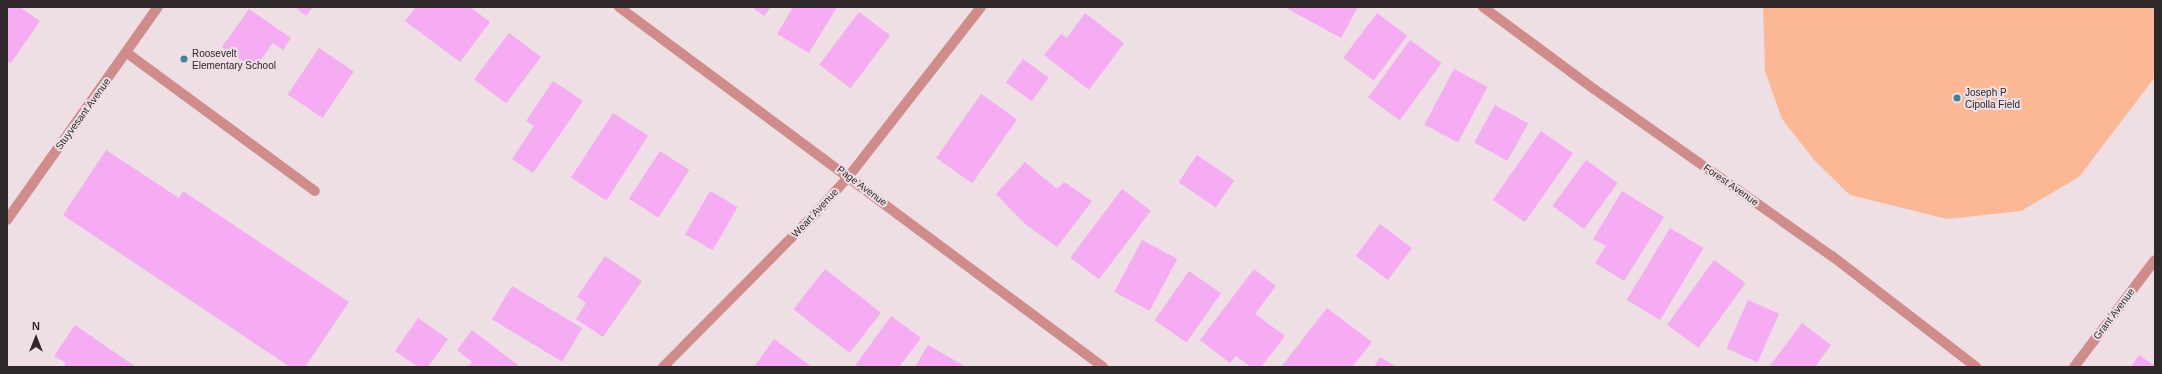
<!DOCTYPE html>
<html>
<head>
<meta charset="utf-8">
<style>
  body { margin:0 }
  #map { position:relative; width:2162px; height:374px; overflow:hidden; background:#eddfe4; font-family:Arial,sans-serif }
  div>[style] { position:absolute }
  .green>* { inset:0; background:#fcb794 }
  .building>* { inset:0; background:#f5acf3; transform-origin:0 0 }
  .service>* { height:10px; margin:-5px; padding:0 5px; transform-origin:5px; border-radius:5px; background:#cf8c8a }
  .minor>* { height:10px; margin:-5px; padding:0 5px; transform-origin:5px; border-radius:5px; background:#cf8c8a }
  .dots>* { width:11px; height:11px; translate:-50% -50%; box-sizing:border-box; border:2px solid #eddfe4; border-radius:50% }
  span { translate:-50% -50%; white-space:nowrap; text-align:center; line-height:1.15; -webkit-text-stroke:4px #eddfe4; paint-order:stroke }
  .poi-label { font-size:10px; color:#2e282a }
  .left { translate:0 -50%; text-align:left }
  .street-label { font-size:10px; color:#2e282a }
  .frame { position:absolute; inset:0; border:8px solid #2e282a; pointer-events:none }
  .north { position:absolute; left:16px; top:318px; width:40px; height:40px; -webkit-text-stroke:3px #eddfe4; paint-order:stroke; rotate:0deg; font-size:11px; font-weight:700; line-height:16px; text-align:center; color:#2e282a }
  .north::after { content:''; display:block; margin:auto; width:14px; height:18px; background:#2e282a; clip-path:polygon(50% 0,100% 100%,50% 72%,0 100%) }
</style>
</head>
<body>
<div id="map">
  <div class="green">
    <i style="clip-path:polygon(1763px 7px,2155px 7px,2155px 77px,2079px 177px,2021px 211px,1947px 219px,1850px 195px,1815px 161px,1782px 119px,1765px 71px)"></i>
  </div>
  <div class="building">
    <i style="clip-path:polygon(7px 7px,20px 7px,40px 21px,11px 63px,7px 61px)"></i>
    <i style="clip-path:polygon(295px 7px,313px 7px,306px 16px)"></i>
    <i style="clip-path:polygon(416px 7px,470px 7px,490px 22px,460px 62px,405px 21px)"></i>
    <i style="clip-path:polygon(752px 7px,771px 7px,764px 16px)"></i>
    <i style="clip-path:polygon(793px 7px,837px 7px,809px 53px,777px 34px)"></i>
    <i style="clip-path:polygon(1289px 7px,1358px 7px,1341px 38px,1288px 9px)"></i>
    <i style="clip-path:polygon(249px 9px,291px 38px,283px 50px,273px 43px,254px 69px,222px 47px)"></i>
    <i style="left:859px;top:12px;width:39px;height:66px;rotate:37deg"></i>
    <i style="clip-path:polygon(1085px 13px,1124px 43px,1089px 90px,1044px 55px,1061px 34px,1067px 38px)"></i>
    <i style="left:1377px;top:13px;width:38px;height:56px;rotate:37deg"></i>
    <i style="left:509px;top:33px;width:40px;height:58px;rotate:37deg"></i>
    <i style="left:1410px;top:40px;width:39px;height:71px;rotate:36deg"></i>
    <i style="left:319px;top:48px;width:42px;height:56px;rotate:34deg"></i>
    <i style="left:1023px;top:59px;width:32px;height:29px;rotate:36deg"></i>
    <i style="left:1454px;top:69px;width:38px;height:63px;rotate:28deg"></i>
    <i style="clip-path:polygon(553px 81px,583px 101px,533px 173px,512px 159px,534px 126px,526px 121px)"></i>
    <i style="left:981px;top:94px;width:44px;height:78px;rotate:35deg"></i>
    <i style="left:1495px;top:105px;width:38px;height:43px;rotate:29deg"></i>
    <i style="left:613px;top:113px;width:42px;height:77px;rotate:33deg"></i>
    <i style="left:1541px;top:131px;width:39px;height:84px;rotate:35deg"></i>
    <i style="clip-path:polygon(106px 150px,179px 198px,183px 191px,349px 302px,305px 367px,290px 367px,63px 215px)"></i>
    <i style="left:660px;top:151px;width:35px;height:57px;rotate:33deg"></i>
    <i style="left:1197px;top:155px;width:45px;height:33px;rotate:34deg"></i>
    <i style="left:1586px;top:160px;width:39px;height:57px;rotate:36deg"></i>
    <i style="clip-path:polygon(1025px 162px,1057px 189px,1064px 182px,1092px 201px,1057px 247px,1025px 224px,996px 194px)"></i>
    <i style="left:1122px;top:189px;width:36px;height:86px;rotate:37deg"></i>
    <i style="left:710px;top:191px;width:32px;height:50px;rotate:30deg"></i>
    <i style="clip-path:polygon(1622px 191px,1664px 217px,1624px 281px,1595px 263px,1606px 246px,1593px 239px)"></i>
    <i style="left:1380px;top:224px;width:40px;height:40px;rotate:37deg"></i>
    <i style="left:1670px;top:228px;width:39px;height:84px;rotate:31deg"></i>
    <i style="left:1142px;top:240px;width:40px;height:59px;rotate:28deg"></i>
    <i style="clip-path:polygon(605px 256px,642px 281px,603px 337px,576px 319px,586px 303px,577px 297px)"></i>
    <i style="left:1714px;top:260px;width:39px;height:80px;rotate:36deg"></i>
    <i style="left:825px;top:269px;width:71px;height:51px;rotate:38deg"></i>
    <i style="clip-path:polygon(1254px 269px,1276px 286px,1255px 314px,1285px 336px,1261px 367px,1251px 367px,1236px 356px,1230px 363px,1200px 340px)"></i>
    <i style="left:1189px;top:271px;width:39px;height:60px;rotate:35deg"></i>
    <i style="left:512px;top:286px;width:82px;height:39px;rotate:31deg"></i>
    <i style="left:1748px;top:300px;width:34px;height:53px;rotate:24deg"></i>
    <i style="clip-path:polygon(1327px 308px,1372px 342px,1352px 367px,1281px 367px)"></i>
    <i style="clip-path:polygon(891px 316px,921px 338px,899px 367px,854px 367px)"></i>
    <i style="clip-path:polygon(418px 318px,448px 339px,428px 367px,418px 367px,395px 351px)"></i>
    <i style="clip-path:polygon(1802px 323px,1831px 345px,1815px 367px,1769px 367px)"></i>
    <i style="clip-path:polygon(75px 325px,136px 367px,63px 367px,66px 363px,54px 356px)"></i>
    <i style="clip-path:polygon(472px 330px,518px 365px,517px 367px,468px 367px,472px 362px,457px 350px)"></i>
    <i style="clip-path:polygon(774px 339px,812px 367px,754px 367px)"></i>
    <i style="clip-path:polygon(928px 345px,963px 365px,961px 367px,915px 367px)"></i>
    <i style="clip-path:polygon(2139px 355px,2155px 366px,2155px 367px,2131px 367px)"></i>
    <i style="clip-path:polygon(1380px 357px,1397px 367px,1374px 367px)"></i>
  </div>
  <div class="service">
    <i style="left:127px;top:53px;width:233px;rotate:36.3deg"></i>
  </div>
  <div class="minor">
    <i style="left:619px;top:7px;width:603px;rotate:36.64deg"></i>
    <i style="left:1483px;top:7px;width:138px;rotate:36.5deg"></i>
    <i style="left:1594px;top:89px;width:291px;rotate:35.1deg"></i>
    <i style="left:1832px;top:256px;width:182px;rotate:37.6deg"></i>
    <i style="left:7px;top:220px;width:261px;rotate:-54.7deg"></i>
    <i style="left:663px;top:367px;width:216px;rotate:-45.2deg"></i>
    <i style="left:815px;top:214px;width:51px;rotate:-48.2deg"></i>
    <i style="left:849px;top:176px;width:214px;rotate:-52deg"></i>
    <i style="left:2074px;top:367px;width:134px;rotate:-52.9deg"></i>
  </div>
  <div class="dots">
    <i style="left:184px;top:59px;background:#438296"></i>
    <i style="left:1957px;top:98px;background:#438296"></i>
  </div>
  <div class="poi-label">
    <span class="left" style="left:192px;top:59px">Roosevelt<br>Elementary School</span>
    <span class="left" style="left:1965px;top:98px">Joseph P<br>Cipolla Field</span>
  </div>
  <div class="street-label">
    <span style="left:83px;top:114px;rotate:-54deg">Stuyvesant Avenue</span>
    <span style="left:1731px;top:185px;rotate:35deg">Forest Avenue</span>
    <span style="left:862px;top:186px;rotate:37deg">Page Avenue</span>
    <span style="left:815px;top:213px;rotate:-47deg">Weart Avenue</span>
    <span style="left:2114px;top:314px;rotate:-53deg">Grant Avenue</span>
  </div>
  <div class="frame"></div>
  <div class="north">N</div>
</div>
</body>
</html>
